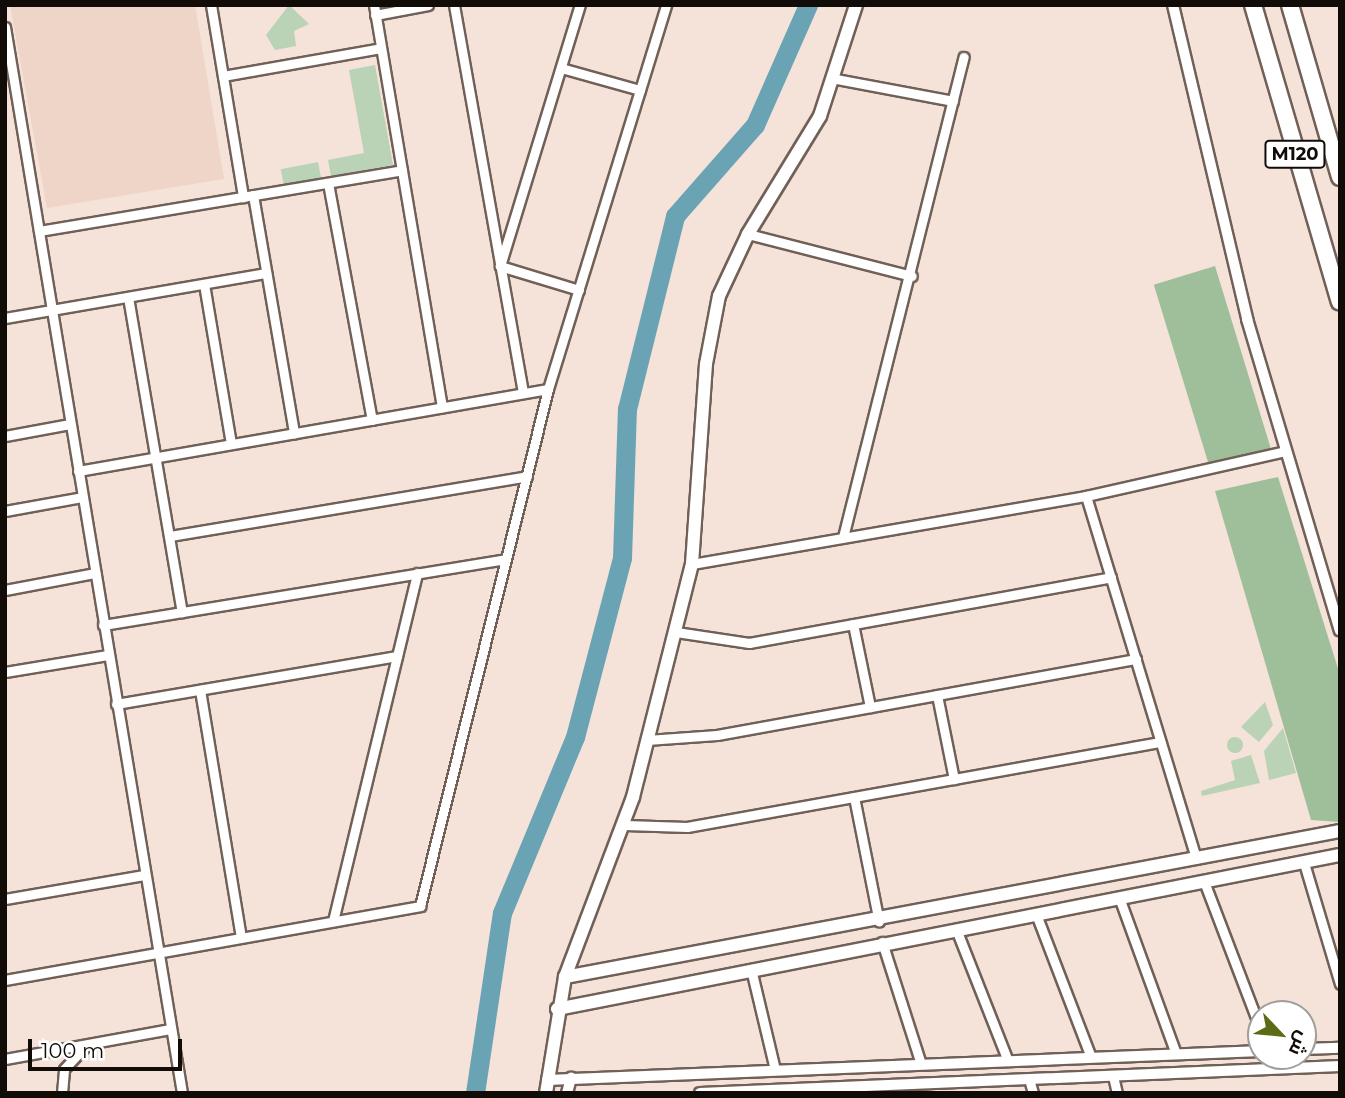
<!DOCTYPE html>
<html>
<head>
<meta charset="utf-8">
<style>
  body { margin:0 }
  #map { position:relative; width:1345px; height:1098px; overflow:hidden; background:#f5e2d8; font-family:Montserrat,Cairo,sans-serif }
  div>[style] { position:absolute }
  .built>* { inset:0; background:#efd5c7 }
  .green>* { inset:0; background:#bad2b6; transform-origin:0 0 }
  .round { border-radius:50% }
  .forest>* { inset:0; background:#9ebf99; transform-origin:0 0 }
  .river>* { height:19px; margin:-9.5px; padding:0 9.5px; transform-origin:9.5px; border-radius:9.5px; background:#6aa3b4 }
  .roads { filter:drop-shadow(2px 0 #706057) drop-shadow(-2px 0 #706057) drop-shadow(0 2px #706057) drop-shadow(0 -2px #706057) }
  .minor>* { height:9px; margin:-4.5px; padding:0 4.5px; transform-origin:4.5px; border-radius:4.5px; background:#fff }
  .tertiary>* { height:10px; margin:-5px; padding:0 5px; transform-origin:5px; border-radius:5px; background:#fff }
  .secondary>* { height:12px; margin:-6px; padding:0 6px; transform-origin:6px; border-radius:6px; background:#fff }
  .motorway>* { height:16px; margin:-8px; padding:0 8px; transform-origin:8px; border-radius:8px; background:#fff }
  span { translate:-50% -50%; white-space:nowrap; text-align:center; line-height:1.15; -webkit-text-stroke:6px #fff; paint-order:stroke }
  .shield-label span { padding:2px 5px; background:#fff; border:2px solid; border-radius:5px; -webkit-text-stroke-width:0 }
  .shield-label { font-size:18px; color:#120c09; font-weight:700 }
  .frame { position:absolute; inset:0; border:7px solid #120c09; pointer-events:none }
  .north { position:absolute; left:1247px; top:1000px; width:70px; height:70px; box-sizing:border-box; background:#fff; border:2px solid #a09e9d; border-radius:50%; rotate:116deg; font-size:19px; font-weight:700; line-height:28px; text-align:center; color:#120c09 }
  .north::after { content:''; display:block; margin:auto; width:24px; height:32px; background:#5c6b15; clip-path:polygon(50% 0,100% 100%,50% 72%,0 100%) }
  .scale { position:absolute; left:28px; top:1039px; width:154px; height:32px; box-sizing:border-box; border:4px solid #120c09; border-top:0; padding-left:9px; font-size:21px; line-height:24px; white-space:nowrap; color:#120c09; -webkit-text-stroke:5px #fff; paint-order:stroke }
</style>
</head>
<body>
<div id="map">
  <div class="built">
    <i style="clip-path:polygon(10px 5px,195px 5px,224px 179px,47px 208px)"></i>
  </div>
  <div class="green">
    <i style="clip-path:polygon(289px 5px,309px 24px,294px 31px,296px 46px,275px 50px,266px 35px)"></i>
    <i style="clip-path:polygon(375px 65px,393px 165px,331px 176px,328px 160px,364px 153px,349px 70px)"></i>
    <i style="left:318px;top:162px;width:16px;height:38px;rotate:79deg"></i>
    <i style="clip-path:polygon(1265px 702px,1273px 725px,1259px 742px,1241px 727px)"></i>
    <i style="clip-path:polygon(1283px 728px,1296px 773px,1269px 780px,1264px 751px)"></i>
    <i class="round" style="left:1227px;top:737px;width:16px;height:16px"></i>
    <i style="clip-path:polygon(1251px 755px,1260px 783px,1202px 796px,1201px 791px,1235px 780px,1231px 761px)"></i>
  </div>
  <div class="forest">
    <i style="left:1215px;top:266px;width:193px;height:64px;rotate:73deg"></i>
    <i style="clip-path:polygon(1278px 477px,1340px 675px,1340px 822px,1311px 820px,1215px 491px)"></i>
  </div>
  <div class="river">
    <i style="left:475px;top:1093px;width:182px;rotate:-81.5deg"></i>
    <i style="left:502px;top:913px;width:191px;rotate:-67.5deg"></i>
    <i style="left:575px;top:737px;width:185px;rotate:-75.3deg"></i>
    <i style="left:622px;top:558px;width:149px;rotate:-88.1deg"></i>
    <i style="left:627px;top:409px;width:199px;rotate:-76deg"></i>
    <i style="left:675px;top:216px;width:121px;rotate:-48.7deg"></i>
    <i style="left:755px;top:125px;width:131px;rotate:-66.2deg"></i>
  </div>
  <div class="roads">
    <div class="minor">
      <i style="left:211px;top:5px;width:195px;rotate:80.5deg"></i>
      <i style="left:374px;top:5px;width:408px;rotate:80.4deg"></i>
      <i style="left:454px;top:5px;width:394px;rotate:79.9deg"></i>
      <i style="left:375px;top:15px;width:54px;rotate:-10.7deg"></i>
      <i style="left:5px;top:27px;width:1081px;rotate:80.57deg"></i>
      <i style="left:561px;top:68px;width:82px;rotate:15.6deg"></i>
      <i style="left:223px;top:76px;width:160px;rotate:-10deg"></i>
      <i style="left:836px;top:79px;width:119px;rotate:10.6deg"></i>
      <i style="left:328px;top:183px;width:241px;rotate:79.5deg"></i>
      <i style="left:253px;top:195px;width:242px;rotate:80.2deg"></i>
      <i style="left:39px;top:231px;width:368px;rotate:-9.5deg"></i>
      <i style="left:748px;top:234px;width:169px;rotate:14.4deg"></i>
      <i style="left:204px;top:284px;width:162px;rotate:80.4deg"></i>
      <i style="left:579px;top:290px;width:83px;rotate:-163.1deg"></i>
      <i style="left:500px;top:266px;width:273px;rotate:-73deg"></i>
      <i style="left:128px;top:297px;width:320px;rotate:80.3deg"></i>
      <i style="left:5px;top:318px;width:265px;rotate:-9.8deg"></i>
      <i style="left:5px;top:436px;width:66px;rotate:-10.5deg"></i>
      <i style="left:78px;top:471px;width:477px;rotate:-9.9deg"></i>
      <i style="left:1086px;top:496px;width:379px;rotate:73.1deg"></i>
      <i style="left:5px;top:511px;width:78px;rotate:-10.3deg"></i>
      <i style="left:170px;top:536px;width:362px;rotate:-9.5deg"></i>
      <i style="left:843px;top:537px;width:495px;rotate:-75.9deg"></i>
      <i style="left:692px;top:564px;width:400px;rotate:-9.8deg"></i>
      <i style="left:1086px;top:496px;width:204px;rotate:-12.7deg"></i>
      <i style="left:5px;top:590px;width:92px;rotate:-10.7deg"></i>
      <i style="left:853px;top:624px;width:85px;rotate:78.4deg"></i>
      <i style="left:103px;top:625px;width:408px;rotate:-9.3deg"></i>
      <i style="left:676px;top:632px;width:74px;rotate:8.6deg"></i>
      <i style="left:749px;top:643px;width:368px;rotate:-10.3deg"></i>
      <i style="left:5px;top:672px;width:104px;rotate:-9.4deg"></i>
      <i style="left:200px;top:690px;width:251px;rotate:80.6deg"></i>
      <i style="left:937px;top:695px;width:86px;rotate:78.6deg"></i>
      <i style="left:116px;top:704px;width:285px;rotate:-9.7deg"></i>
      <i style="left:647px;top:740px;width:70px;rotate:-4.1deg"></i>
      <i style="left:717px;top:735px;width:426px;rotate:-10.3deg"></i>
      <i style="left:854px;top:797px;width:127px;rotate:78.7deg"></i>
      <i style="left:625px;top:825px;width:62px;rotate:1.8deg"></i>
      <i style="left:687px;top:827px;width:481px;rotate:-10.2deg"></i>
      <i style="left:1304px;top:863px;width:126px;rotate:73.4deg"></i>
      <i style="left:1205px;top:884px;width:157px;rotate:69.1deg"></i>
      <i style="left:5px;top:899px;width:141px;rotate:-9.8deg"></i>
      <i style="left:1120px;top:900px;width:164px;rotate:70deg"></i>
      <i style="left:1036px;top:914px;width:153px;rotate:69deg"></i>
      <i style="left:333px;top:921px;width:358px;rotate:-76.4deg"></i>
      <i style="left:956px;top:929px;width:142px;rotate:68.5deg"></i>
      <i style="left:882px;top:942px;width:128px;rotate:72.3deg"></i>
      <i style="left:751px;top:969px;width:104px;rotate:76.6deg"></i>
      <i style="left:5px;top:980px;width:422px;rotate:-10.1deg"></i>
      <i style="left:420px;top:906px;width:533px;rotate:-76.09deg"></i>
      <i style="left:548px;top:389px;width:402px;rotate:-72.9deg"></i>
      <i style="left:5px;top:1059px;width:168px;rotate:-10.3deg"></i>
      <i style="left:1113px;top:1076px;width:17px;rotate:77deg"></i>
      <i style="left:1029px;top:1079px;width:15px;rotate:74deg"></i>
      <i style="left:62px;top:1093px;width:24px;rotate:-85deg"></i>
      <i style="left:64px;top:1069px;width:33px;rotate:-47deg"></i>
    </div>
    <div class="tertiary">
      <i style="left:1173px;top:5px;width:323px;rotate:76.7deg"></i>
      <i style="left:1247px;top:319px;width:325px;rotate:73.4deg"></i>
      <i style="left:1303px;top:1049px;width:37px;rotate:-2deg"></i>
      <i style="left:547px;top:1080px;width:715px;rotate:-2.33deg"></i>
      <i style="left:567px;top:1093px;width:16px;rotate:-75deg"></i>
      <i style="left:700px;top:1093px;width:641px;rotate:-2.42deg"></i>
    </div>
    <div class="secondary">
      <i style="left:565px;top:977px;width:789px;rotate:-10.67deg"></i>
      <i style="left:557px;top:1009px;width:798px;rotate:-11.13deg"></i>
      <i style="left:546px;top:1093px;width:118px;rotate:-80.7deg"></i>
      <i style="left:565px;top:977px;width:192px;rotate:-69.3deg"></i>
      <i style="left:633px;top:797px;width:240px;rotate:-75.8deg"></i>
      <i style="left:692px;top:564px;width:200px;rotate:-86deg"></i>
      <i style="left:706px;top:364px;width:69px;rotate:-79.2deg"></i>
      <i style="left:719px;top:296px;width:68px;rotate:-64.9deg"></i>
      <i style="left:748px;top:234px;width:138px;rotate:-58.6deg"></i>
      <i style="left:820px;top:116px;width:117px;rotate:-72deg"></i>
    </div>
    <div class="motorway">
      <i style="left:1253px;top:5px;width:309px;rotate:73.7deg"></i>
      <i style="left:1290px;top:5px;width:179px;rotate:73.8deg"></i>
    </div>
  </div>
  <div class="shield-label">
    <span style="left:1295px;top:154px">M120</span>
  </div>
  <div class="frame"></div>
  <div class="north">ش</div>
  <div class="scale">100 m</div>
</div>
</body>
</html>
